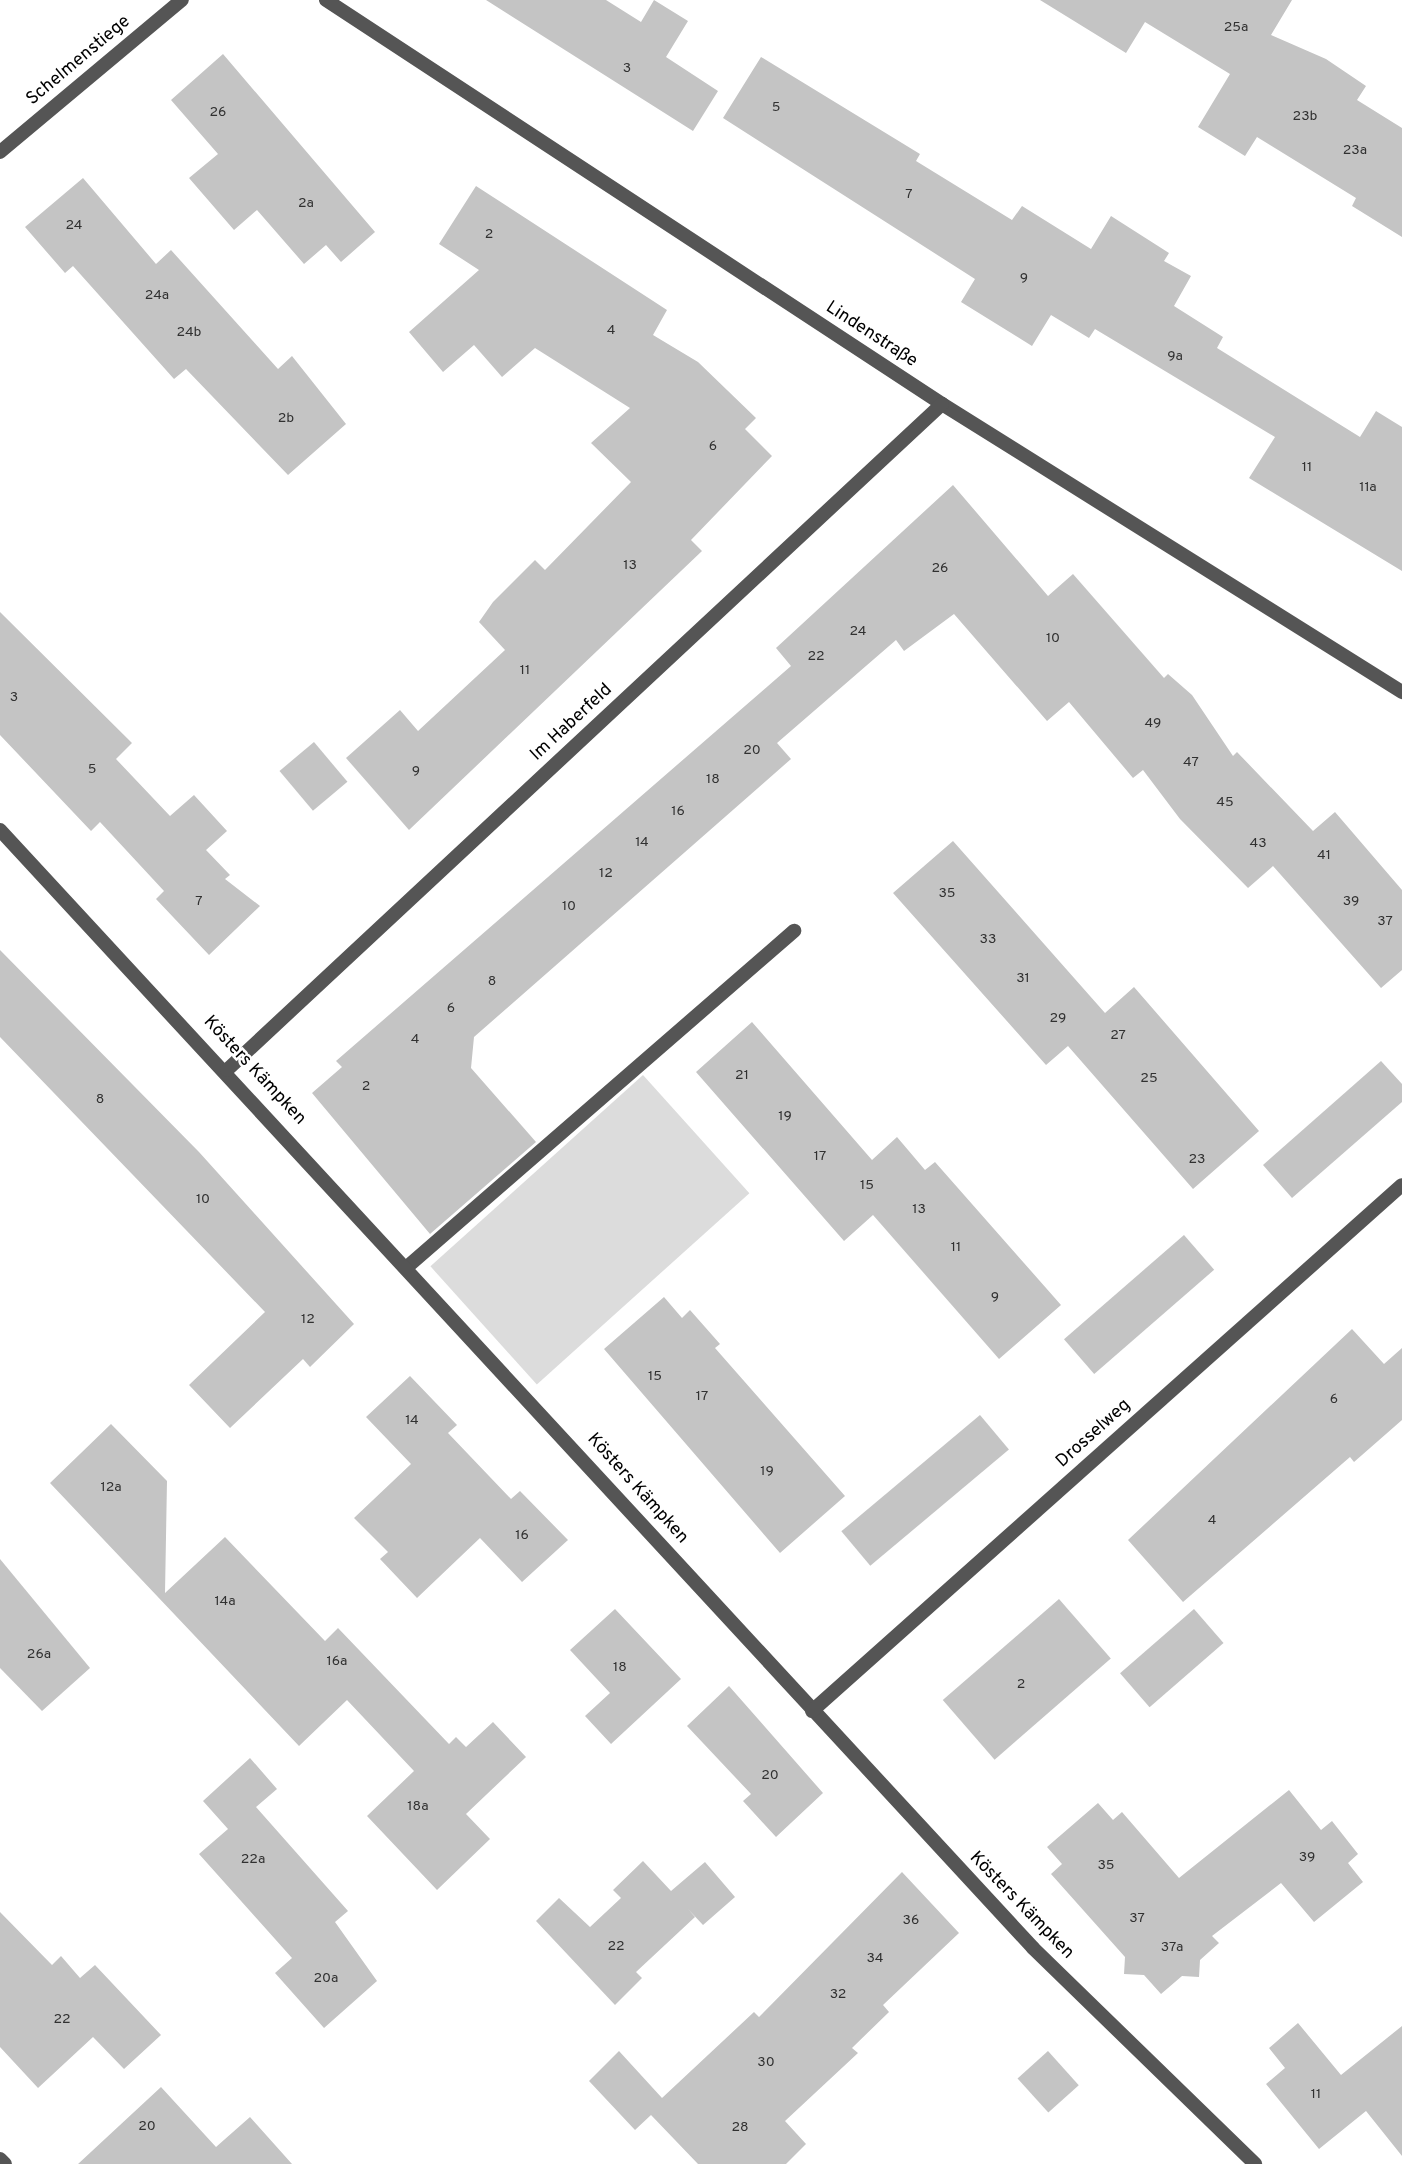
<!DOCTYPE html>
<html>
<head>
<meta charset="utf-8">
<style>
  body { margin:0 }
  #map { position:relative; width:1402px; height:2164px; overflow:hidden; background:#fff; font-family:Overpass,sans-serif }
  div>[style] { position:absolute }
  .green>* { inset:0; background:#dcdcdc; transform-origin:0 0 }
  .building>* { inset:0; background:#c4c4c4; transform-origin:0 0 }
  .service>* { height:14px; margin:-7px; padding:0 7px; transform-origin:7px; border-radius:7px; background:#555 }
  .minor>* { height:14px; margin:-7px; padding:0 7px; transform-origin:7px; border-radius:7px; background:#555 }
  span { translate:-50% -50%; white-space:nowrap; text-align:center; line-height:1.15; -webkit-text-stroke:5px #fff; paint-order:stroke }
  .number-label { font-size:14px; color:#313131 }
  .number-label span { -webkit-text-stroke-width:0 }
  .street-label { font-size:18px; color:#000 }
</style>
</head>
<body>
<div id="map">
  <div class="green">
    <i style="left:643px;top:1075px;width:159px;height:286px;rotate:48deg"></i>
  </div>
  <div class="building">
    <i style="clip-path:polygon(486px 0,606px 0,641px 22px,654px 0,688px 21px,666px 57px,718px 91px,693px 131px)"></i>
    <i style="clip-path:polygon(1040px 0,1292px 0,1271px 35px,1326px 59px,1366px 86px,1357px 100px,1402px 128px,1402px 237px,1352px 206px,1356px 198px,1257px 137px,1245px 156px,1198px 127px,1230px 74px,1145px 22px,1126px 53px)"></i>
    <i style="clip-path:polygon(223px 54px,375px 232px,341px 262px,326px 245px,304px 264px,257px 210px,234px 230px,189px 178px,218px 154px,171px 100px)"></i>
    <i style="clip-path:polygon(761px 57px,920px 154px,916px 161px,1012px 220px,1022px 206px,1091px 249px,1111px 216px,1169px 253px,1164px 261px,1191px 276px,1174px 306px,1223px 337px,1217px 348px,1360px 437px,1376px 411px,1402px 427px,1402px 571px,1249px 478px,1275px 437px,1095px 329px,1089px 338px,1051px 315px,1032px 346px,961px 302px,975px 279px,723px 118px)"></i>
    <i style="clip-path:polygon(83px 178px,156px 264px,171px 250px,278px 369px,292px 356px,346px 424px,288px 475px,186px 369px,174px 379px,73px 266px,65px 273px,25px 227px)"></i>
    <i style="clip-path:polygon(476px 186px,667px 310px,653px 335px,698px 362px,756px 418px,745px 429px,772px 456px,691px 540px,702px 551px,409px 830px,346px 758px,400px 710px,418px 731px,505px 650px,479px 622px,493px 602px,535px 560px,545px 570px,631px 482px,591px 443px,630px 408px,535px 348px,502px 377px,474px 345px,443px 372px,409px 332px,479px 270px,439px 244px)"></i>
    <i style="clip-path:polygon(953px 485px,1048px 596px,1073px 574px,1164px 678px,1168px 674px,1192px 695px,1233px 756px,1237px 752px,1313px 831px,1335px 812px,1402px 890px,1402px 970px,1381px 988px,1273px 866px,1248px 888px,1180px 819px,1143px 770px,1133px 778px,1069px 702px,1047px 721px,954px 614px,904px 651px,896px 640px,777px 743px,791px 759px,474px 1037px,471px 1068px,536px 1142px,430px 1234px,312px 1093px,342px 1067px,336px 1061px,791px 666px,776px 648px)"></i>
    <i style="clip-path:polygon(0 612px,132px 743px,116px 759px,170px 816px,194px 795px,227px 831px,206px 850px,230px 875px,225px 879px,260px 906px,209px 955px,156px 899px,164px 891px,100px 822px,91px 831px,0 735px)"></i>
    <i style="left:314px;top:742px;width:52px;height:45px;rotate:50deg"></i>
    <i style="clip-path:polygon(953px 841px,1105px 1013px,1134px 987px,1259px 1131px,1193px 1189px,1068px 1046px,1046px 1065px,893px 893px)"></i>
    <i style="clip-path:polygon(0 950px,199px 1152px,354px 1324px,310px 1367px,303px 1359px,230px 1428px,189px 1385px,265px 1312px,0 1037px)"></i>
    <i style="clip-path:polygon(752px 1022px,872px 1160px,897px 1137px,925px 1170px,935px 1162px,1061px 1305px,999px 1359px,873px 1215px,844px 1241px,696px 1072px)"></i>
    <i style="clip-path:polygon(1381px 1061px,1402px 1084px,1402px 1102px,1292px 1198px,1263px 1165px)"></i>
    <i style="left:1184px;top:1235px;width:46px;height:159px;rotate:49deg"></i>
    <i style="clip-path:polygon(664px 1297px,682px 1318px,690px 1310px,720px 1344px,715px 1348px,845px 1496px,780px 1553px,604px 1349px)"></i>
    <i style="clip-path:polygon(1352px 1329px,1384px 1364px,1402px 1348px,1402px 1420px,1354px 1462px,1350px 1457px,1183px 1602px,1128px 1540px)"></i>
    <i style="clip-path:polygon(410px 1376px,457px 1425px,448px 1433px,511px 1499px,520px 1491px,568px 1540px,522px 1582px,480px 1538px,417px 1598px,380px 1559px,388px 1552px,354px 1518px,411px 1464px,366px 1417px)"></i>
    <i style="left:980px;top:1415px;width:45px;height:181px;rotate:50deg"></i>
    <i style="clip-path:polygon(111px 1424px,167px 1481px,165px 1593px,225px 1537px,325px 1641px,338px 1628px,449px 1744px,456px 1737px,466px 1747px,493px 1722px,526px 1757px,466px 1814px,490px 1839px,437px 1890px,367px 1816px,414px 1771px,347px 1700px,299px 1746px,50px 1483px)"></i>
    <i style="clip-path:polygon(0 1559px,90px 1668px,42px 1711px,0 1668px)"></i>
    <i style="left:1059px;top:1599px;width:79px;height:154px;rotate:49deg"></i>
    <i style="clip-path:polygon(615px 1609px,681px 1679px,611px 1744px,585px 1716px,610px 1693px,570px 1650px)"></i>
    <i style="left:1194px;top:1609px;width:45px;height:98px;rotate:49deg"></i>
    <i style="clip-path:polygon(729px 1686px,823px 1793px,776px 1837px,743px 1801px,751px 1794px,687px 1726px)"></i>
    <i style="clip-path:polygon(250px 1758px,277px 1789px,256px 1807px,348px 1911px,335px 1922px,377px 1981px,324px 2028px,275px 1973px,292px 1958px,199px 1854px,228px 1829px,203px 1801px)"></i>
    <i style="clip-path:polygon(1289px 1790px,1321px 1830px,1332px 1821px,1358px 1854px,1348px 1863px,1363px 1882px,1314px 1922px,1281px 1883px,1212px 1936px,1219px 1943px,1200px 1960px,1199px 1977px,1182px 1976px,1161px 1994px,1144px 1975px,1124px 1974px,1125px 1957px,1051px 1874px,1062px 1864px,1047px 1847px,1098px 1803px,1113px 1820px,1122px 1812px,1179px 1878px)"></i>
    <i style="clip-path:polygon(643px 1861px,671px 1891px,705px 1862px,735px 1897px,703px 1925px,688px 1909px,695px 1917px,636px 1972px,642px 1978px,615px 2005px,536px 1921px,559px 1898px,590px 1927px,621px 1898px,613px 1890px)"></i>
    <i style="clip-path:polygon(902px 1872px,959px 1933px,883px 2005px,889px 2012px,852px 2048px,858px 2053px,785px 2121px,806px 2144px,786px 2164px,698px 2164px,651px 2115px,635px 2130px,589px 2081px,619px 2051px,662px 2098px,754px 2012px,759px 2017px)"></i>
    <i style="clip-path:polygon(0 1912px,52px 1965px,61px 1956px,80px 1978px,95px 1965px,161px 2035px,124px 2069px,93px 2037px,38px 2088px,0 2047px)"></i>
    <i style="clip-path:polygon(1298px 2023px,1341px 2075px,1402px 2026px,1402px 2156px,1366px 2111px,1319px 2149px,1266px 2084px,1285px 2068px,1269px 2048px)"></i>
    <i style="left:1048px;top:2051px;width:46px;height:41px;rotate:48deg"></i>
    <i style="clip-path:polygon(161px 2087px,216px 2147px,250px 2117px,292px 2164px,78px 2164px)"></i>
  </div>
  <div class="service">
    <i style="left:407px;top:1267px;width:513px;rotate:-40.97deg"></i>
  </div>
  <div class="minor">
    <i style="left:326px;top:0;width:737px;rotate:33.26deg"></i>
    <i style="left:942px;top:404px;width:543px;rotate:32.05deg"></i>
    <i style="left:0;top:152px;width:237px;rotate:-39.9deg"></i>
    <i style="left:0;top:830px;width:1522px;rotate:47.26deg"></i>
    <i style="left:1033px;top:1948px;width:310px;rotate:44.2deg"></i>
    <i style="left:227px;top:1070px;width:977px;rotate:-42.97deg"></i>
    <i style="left:812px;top:1711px;width:790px;rotate:-41.72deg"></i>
    <i style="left:0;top:2159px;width:7px;rotate:45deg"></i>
  </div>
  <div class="number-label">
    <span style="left:1236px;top:28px">25a</span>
    <span style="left:627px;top:69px">3</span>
    <span style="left:776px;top:108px">5</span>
    <span style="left:218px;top:113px">26</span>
    <span style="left:1305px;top:117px">23b</span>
    <span style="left:1355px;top:151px">23a</span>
    <span style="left:909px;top:195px">7</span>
    <span style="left:306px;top:204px">2a</span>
    <span style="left:74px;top:226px">24</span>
    <span style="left:489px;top:235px">2</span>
    <span style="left:1024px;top:279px">9</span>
    <span style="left:157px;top:296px">24a</span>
    <span style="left:611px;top:331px">4</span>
    <span style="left:189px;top:333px">24b</span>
    <span style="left:1175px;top:357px">9a</span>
    <span style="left:286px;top:419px">2b</span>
    <span style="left:713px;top:447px">6</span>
    <span style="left:1307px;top:468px">11</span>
    <span style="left:1368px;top:488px">11a</span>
    <span style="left:630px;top:566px">13</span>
    <span style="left:940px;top:569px">26</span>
    <span style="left:858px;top:632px">24</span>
    <span style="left:1053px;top:639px">10</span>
    <span style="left:816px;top:657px">22</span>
    <span style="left:525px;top:671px">11</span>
    <span style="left:14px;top:698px">3</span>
    <span style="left:1153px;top:724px">49</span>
    <span style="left:752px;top:751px">20</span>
    <span style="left:1191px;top:763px">47</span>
    <span style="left:92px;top:770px">5</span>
    <span style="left:416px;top:772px">9</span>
    <span style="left:713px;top:780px">18</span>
    <span style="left:1225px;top:803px">45</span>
    <span style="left:678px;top:812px">16</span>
    <span style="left:642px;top:843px">14</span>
    <span style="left:1258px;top:844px">43</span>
    <span style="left:1324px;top:856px">41</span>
    <span style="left:606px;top:874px">12</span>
    <span style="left:947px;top:894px">35</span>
    <span style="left:199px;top:902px">7</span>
    <span style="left:1351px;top:902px">39</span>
    <span style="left:569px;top:907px">10</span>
    <span style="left:1385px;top:922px">37</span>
    <span style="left:988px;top:940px">33</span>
    <span style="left:1023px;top:979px">31</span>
    <span style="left:492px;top:982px">8</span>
    <span style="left:451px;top:1009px">6</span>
    <span style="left:1058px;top:1019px">29</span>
    <span style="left:1118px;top:1036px">27</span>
    <span style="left:415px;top:1040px">4</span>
    <span style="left:742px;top:1076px">21</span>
    <span style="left:1149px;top:1079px">25</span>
    <span style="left:366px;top:1087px">2</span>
    <span style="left:100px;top:1100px">8</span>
    <span style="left:785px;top:1117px">19</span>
    <span style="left:820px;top:1157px">17</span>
    <span style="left:1197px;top:1160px">23</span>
    <span style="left:867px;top:1186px">15</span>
    <span style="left:203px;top:1200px">10</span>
    <span style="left:919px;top:1210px">13</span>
    <span style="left:956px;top:1248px">11</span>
    <span style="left:995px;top:1298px">9</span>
    <span style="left:308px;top:1320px">12</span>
    <span style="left:655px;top:1377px">15</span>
    <span style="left:702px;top:1397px">17</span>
    <span style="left:1334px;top:1400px">6</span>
    <span style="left:412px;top:1421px">14</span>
    <span style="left:767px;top:1472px">19</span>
    <span style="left:111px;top:1488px">12a</span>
    <span style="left:1212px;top:1521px">4</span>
    <span style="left:522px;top:1536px">16</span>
    <span style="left:225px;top:1602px">14a</span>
    <span style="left:39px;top:1655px">26a</span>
    <span style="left:337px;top:1662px">16a</span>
    <span style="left:620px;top:1668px">18</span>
    <span style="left:1021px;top:1685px">2</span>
    <span style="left:770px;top:1776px">20</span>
    <span style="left:418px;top:1807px">18a</span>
    <span style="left:1307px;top:1858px">39</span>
    <span style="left:253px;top:1860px">22a</span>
    <span style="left:1106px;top:1866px">35</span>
    <span style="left:1137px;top:1919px">37</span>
    <span style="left:911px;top:1921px">36</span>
    <span style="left:616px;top:1947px">22</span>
    <span style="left:1172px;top:1948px">37a</span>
    <span style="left:875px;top:1959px">34</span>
    <span style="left:326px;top:1979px">20a</span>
    <span style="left:838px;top:1995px">32</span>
    <span style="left:62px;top:2020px">22</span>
    <span style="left:766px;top:2063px">30</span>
    <span style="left:1316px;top:2095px">11</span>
    <span style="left:147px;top:2127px">20</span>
    <span style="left:740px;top:2128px">28</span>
  </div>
  <div class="street-label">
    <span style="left:79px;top:61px;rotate:-40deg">Schelmenstiege</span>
    <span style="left:871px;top:335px;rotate:33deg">Lindenstraße</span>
    <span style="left:572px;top:723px;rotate:-43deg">Im Haberfeld</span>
    <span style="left:254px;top:1071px;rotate:47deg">Kösters Kämpken</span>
    <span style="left:1094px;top:1434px;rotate:-42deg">Drosselweg</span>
    <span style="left:637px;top:1489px;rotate:48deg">Kösters Kämpken</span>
    <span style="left:1021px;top:1906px;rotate:46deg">Kösters Kämpken</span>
  </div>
</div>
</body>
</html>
